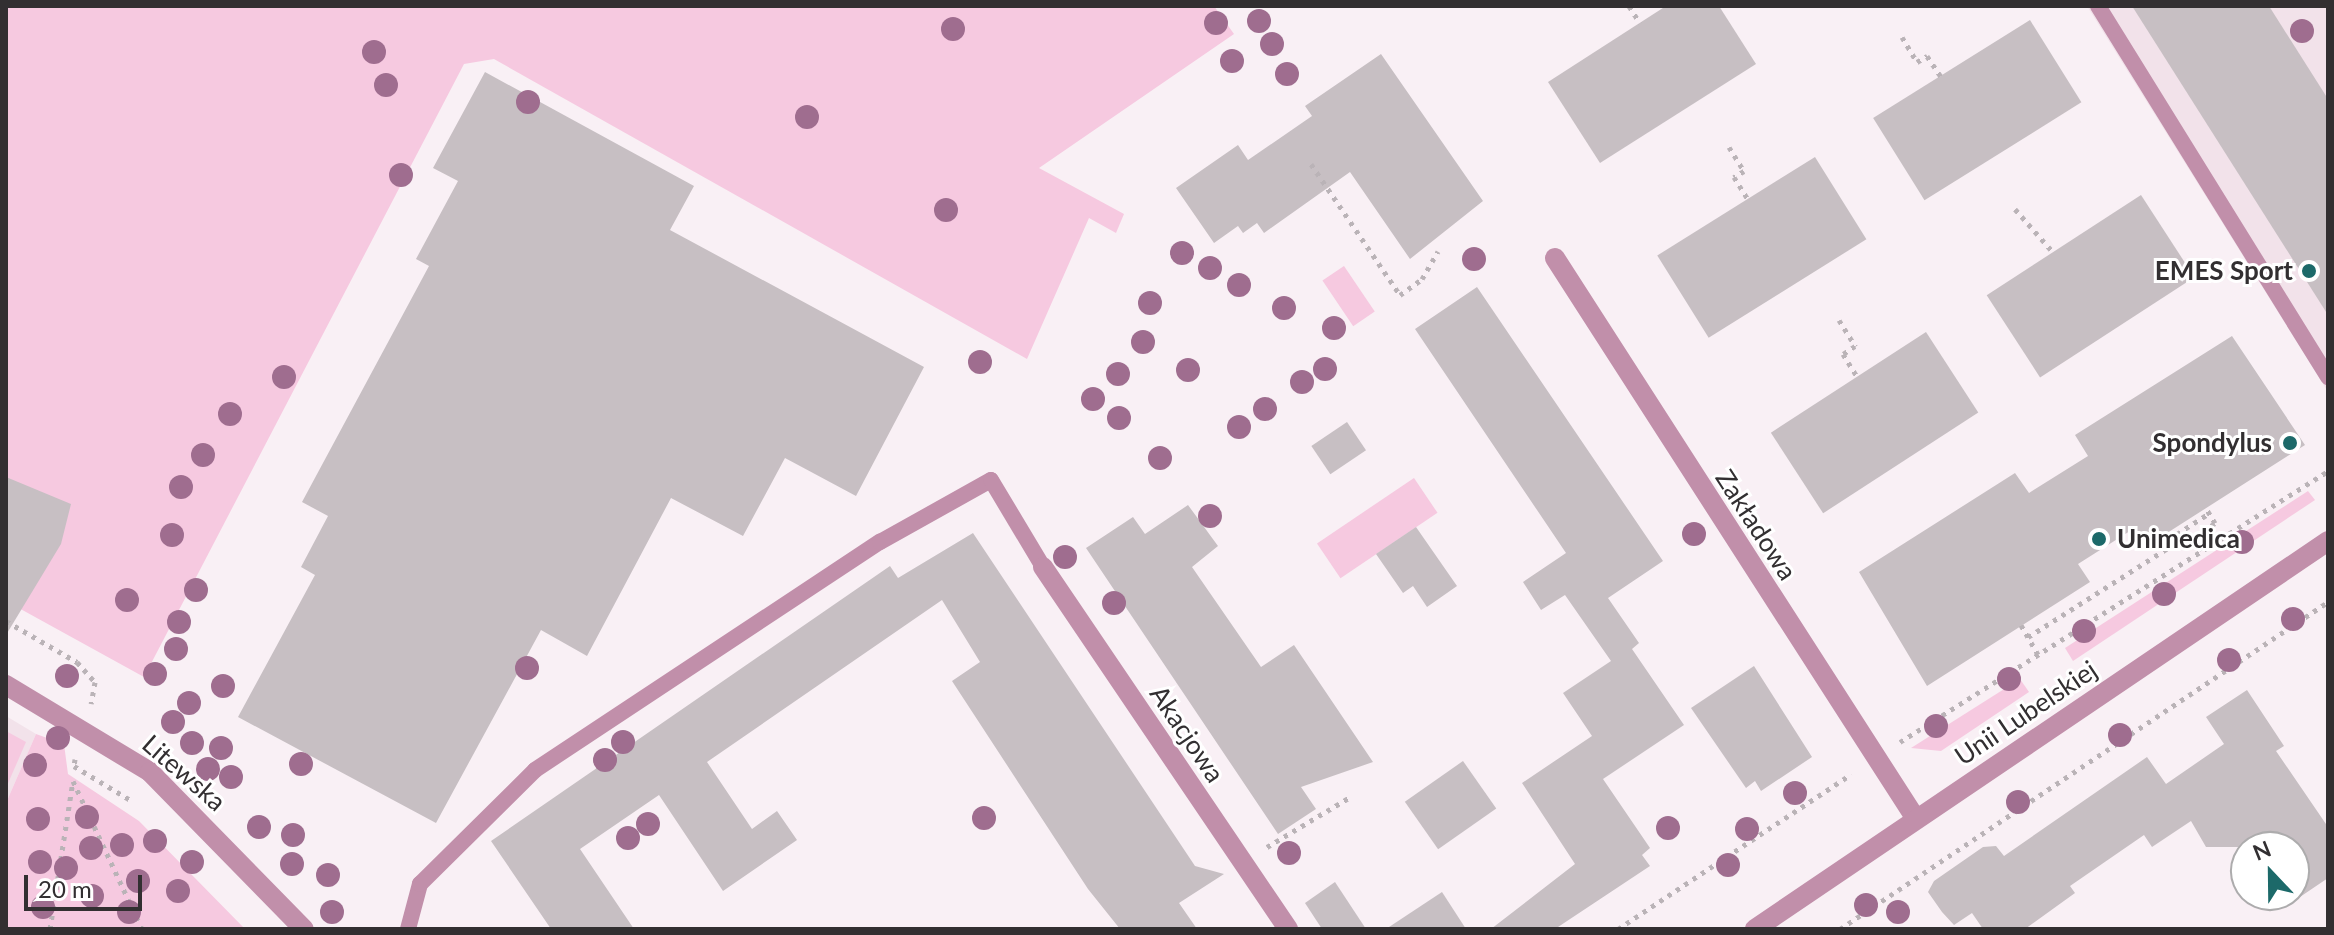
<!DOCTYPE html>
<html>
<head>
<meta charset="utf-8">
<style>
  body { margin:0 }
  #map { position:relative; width:2334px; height:935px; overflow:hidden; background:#f9f0f5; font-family:Lato,sans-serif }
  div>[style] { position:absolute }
  .built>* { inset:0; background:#f2e2ea }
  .green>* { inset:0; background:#f6c9e0; transform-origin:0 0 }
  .building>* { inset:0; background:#c7bfc3; transform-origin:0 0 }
  .path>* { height:5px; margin-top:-2.5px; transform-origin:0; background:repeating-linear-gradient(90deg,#bab3b7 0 4px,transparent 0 10px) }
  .service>* { height:16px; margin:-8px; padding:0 8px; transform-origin:8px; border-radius:8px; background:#c18faa }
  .minor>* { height:20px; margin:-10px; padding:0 10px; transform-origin:10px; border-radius:10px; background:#c18faa }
  .tertiary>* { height:20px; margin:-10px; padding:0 10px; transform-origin:10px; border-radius:10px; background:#c18faa }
  .trees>* { width:24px; height:24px; margin:-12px; border-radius:50%; background:#9f6d8f }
  .dots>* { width:22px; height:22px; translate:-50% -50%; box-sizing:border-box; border:4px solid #fff; border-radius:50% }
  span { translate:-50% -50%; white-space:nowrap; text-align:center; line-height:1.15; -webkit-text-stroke:6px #fff; paint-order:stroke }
  .poi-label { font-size:26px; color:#322f31; font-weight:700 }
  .right { translate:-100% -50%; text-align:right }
  .left { translate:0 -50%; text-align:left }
  .street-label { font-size:26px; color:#322f31 }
  .frame { position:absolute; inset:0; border:8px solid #322f31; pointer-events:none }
  .north { position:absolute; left:2230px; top:831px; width:80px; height:80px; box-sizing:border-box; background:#fff; border:2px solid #adacad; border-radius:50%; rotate:338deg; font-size:22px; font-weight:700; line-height:32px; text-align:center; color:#322f31 }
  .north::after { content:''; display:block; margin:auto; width:28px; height:36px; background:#1c6969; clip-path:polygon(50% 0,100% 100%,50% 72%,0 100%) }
  .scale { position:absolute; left:24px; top:875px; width:118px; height:36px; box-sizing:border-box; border:4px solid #322f31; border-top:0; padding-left:10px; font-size:24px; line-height:28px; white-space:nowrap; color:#322f31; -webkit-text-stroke:6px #fff; paint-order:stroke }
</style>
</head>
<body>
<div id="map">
  <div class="built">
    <i style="clip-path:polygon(2087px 6px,2328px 6px,2328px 392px)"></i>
    <i style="clip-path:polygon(6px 716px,36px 734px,6px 803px)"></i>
  </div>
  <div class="green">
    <i style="clip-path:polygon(6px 6px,1214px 6px,1234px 34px,1039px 168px,1124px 214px,1116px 233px,1089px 218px,1027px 359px,494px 59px,464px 64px,144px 677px,6px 601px)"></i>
    <i style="left:1344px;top:266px;width:55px;height:26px;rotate:56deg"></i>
    <i style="left:1414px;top:478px;width:42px;height:117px;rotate:56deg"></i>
    <i style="clip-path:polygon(2308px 491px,2315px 500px,2073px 661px,2065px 648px)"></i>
    <i style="clip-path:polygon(2020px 679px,2029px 692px,1941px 751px,1911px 748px)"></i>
    <i style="clip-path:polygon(6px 731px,26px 742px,6px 788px)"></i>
    <i style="clip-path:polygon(36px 734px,64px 744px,68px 774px,139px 821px,245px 929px,6px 929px,6px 803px)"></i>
  </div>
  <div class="building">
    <i style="clip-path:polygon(1666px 6px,1719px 6px,1756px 64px,1600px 163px,1548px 82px)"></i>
    <i style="clip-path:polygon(2132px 6px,2269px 6px,2328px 99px,2328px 315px)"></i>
    <i style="left:2030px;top:20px;width:97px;height:185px;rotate:58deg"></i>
    <i style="clip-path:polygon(1381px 54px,1483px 201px,1410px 259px,1350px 172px,1264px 233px,1257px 223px,1243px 233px,1238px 226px,1214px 243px,1176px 188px,1238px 145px,1248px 160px,1312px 116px,1305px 106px)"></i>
    <i style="clip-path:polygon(485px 72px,694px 186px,670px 230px,924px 367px,856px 496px,785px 458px,743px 536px,671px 498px,587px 656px,541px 630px,436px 823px,238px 717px,315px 575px,301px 567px,328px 516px,302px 502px,429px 266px,416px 259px,458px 181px,433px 168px)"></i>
    <i style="left:1815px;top:157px;width:97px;height:186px;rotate:58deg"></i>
    <i style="left:2141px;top:195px;width:98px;height:184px;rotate:57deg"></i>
    <i style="clip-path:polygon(1477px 287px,1663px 561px,1608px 598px,1639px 643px,1632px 649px,1684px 725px,1603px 779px,1650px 848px,1642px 855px,1650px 866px,1555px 929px,1491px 929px,1575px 864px,1522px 783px,1592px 736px,1563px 693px,1611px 661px,1565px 595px,1541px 610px,1523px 582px,1566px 553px,1415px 329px)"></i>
    <i style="left:1926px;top:332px;width:96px;height:185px;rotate:57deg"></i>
    <i style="clip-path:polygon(2232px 336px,2305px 445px,2142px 549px,2130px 531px,2078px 564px,2090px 582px,1927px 686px,1859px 572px,2015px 473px,2029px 493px,2088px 456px,2075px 435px)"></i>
    <i style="left:1347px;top:422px;width:34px;height:43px;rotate:56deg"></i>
    <i style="clip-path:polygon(6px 477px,71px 504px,61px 544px,6px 635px)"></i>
    <i style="clip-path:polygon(1188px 505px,1218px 546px,1192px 567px,1261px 667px,1294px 645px,1373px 762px,1301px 787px,1316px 809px,1278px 834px,1086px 548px,1133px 517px,1145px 534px)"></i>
    <i style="clip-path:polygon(1416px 527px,1457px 586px,1427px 607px,1413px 586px,1403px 593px,1376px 554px)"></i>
    <i style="clip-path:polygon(973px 533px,1195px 866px,1224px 874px,1179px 903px,1197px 929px,1120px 929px,1088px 889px,952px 681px,980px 662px,942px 600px,707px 762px,752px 829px,777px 811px,797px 840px,723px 891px,659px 795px,580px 849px,634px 929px,551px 929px,491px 841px,890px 566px,898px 578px)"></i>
    <i style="clip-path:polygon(1754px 666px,1812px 757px,1761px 791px,1755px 781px,1746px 788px,1691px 708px)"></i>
    <i style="clip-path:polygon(2247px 690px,2284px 746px,2276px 751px,2328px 827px,2328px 878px,2294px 901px,2294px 847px,2206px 847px,2191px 821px,2152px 847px,2144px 835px,2070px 886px,2075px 893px,2025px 929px,1983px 929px,1972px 913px,1954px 925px,1942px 912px,1928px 892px,1934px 881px,1983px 847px,1996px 846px,2004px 856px,2147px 757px,2166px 784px,2224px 744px,2206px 717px)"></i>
    <i style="left:1463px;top:761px;width:58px;height:71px;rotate:55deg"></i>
    <i style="clip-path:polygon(1335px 882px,1366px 929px,1322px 929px,1305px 903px)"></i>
    <i style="clip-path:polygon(1442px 892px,1466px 929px,1386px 929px)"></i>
  </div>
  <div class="path">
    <i style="left:1629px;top:6px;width:20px;rotate:57deg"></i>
    <i style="left:1902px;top:37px;width:29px;rotate:59deg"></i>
    <i style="left:1917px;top:62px;width:12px;rotate:-31deg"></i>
    <i style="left:1927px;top:56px;width:25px;rotate:56deg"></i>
    <i style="left:1729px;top:147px;width:28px;rotate:58deg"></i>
    <i style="left:1744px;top:171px;width:12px;rotate:149deg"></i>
    <i style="left:1734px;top:177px;width:26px;rotate:58deg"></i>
    <i style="left:1311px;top:164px;width:158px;rotate:55.8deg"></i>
    <i style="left:1400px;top:295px;width:27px;rotate:-36deg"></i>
    <i style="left:1422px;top:279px;width:32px;rotate:-60deg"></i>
    <i style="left:2015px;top:209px;width:56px;rotate:48.6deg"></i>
    <i style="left:1839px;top:320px;width:31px;rotate:58deg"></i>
    <i style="left:1855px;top:346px;width:14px;rotate:146deg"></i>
    <i style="left:1843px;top:354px;width:25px;rotate:58deg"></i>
    <i style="left:2203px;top:550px;width:15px;rotate:-122deg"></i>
    <i style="left:2195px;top:537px;width:24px;rotate:-35deg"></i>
    <i style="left:2215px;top:523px;width:17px;rotate:-121deg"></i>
    <i style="left:6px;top:621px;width:82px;rotate:30deg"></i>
    <i style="left:77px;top:662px;width:27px;rotate:48deg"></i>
    <i style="left:95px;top:682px;width:22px;rotate:100deg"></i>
    <i style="left:2021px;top:625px;width:34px;rotate:60deg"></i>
    <i style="left:2028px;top:637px;width:180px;rotate:-32.5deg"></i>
    <i style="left:2180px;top:540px;width:7px;rotate:-117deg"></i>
    <i style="left:2177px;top:534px;width:38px;rotate:-33deg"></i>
    <i style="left:1900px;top:742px;width:507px;rotate:-32.34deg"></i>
    <i style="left:75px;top:759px;width:7px;rotate:98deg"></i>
    <i style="left:74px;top:766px;width:68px;rotate:31.1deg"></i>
    <i style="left:1267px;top:847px;width:99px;rotate:-31deg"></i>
    <i style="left:50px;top:929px;width:150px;rotate:-81.2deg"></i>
    <i style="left:73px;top:781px;width:163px;rotate:65deg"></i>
    <i style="left:1618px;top:929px;width:280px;rotate:-33.6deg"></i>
    <i style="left:1840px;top:929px;width:587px;rotate:-33.83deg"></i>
  </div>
  <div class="service">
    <i style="left:2098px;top:6px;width:437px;rotate:58.2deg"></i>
    <i style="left:408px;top:929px;width:47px;rotate:-75.1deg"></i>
    <i style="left:420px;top:884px;width:162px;rotate:-44.7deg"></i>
    <i style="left:535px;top:770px;width:414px;rotate:-33.5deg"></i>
    <i style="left:880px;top:542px;width:127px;rotate:-29.2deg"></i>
    <i style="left:991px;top:480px;width:101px;rotate:59.1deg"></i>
  </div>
  <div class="minor">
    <i style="left:1555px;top:258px;width:667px;rotate:57.24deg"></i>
    <i style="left:1043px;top:567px;width:437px;rotate:55.9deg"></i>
    <i style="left:6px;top:685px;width:168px;rotate:31.1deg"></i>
    <i style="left:150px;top:772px;width:220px;rotate:45.6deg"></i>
  </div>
  <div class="tertiary">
    <i style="left:1755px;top:929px;width:692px;rotate:-34.1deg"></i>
  </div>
  <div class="trees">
    <i style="left:1259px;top:21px"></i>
    <i style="left:1216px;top:23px"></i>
    <i style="left:953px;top:29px"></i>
    <i style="left:2302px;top:31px"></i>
    <i style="left:1272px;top:44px"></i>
    <i style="left:374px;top:52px"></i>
    <i style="left:1232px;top:61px"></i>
    <i style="left:1287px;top:74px"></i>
    <i style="left:386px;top:85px"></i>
    <i style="left:528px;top:102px"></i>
    <i style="left:807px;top:117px"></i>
    <i style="left:401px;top:175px"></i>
    <i style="left:946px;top:210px"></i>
    <i style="left:1182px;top:253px"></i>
    <i style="left:1474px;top:259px"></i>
    <i style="left:1210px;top:268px"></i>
    <i style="left:1239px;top:285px"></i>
    <i style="left:1150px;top:303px"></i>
    <i style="left:1284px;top:308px"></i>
    <i style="left:1334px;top:328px"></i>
    <i style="left:1143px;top:342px"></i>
    <i style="left:980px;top:362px"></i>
    <i style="left:1325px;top:369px"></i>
    <i style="left:1188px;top:370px"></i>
    <i style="left:1118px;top:374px"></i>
    <i style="left:284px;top:377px"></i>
    <i style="left:1302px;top:382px"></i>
    <i style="left:1093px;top:399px"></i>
    <i style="left:1265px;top:409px"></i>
    <i style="left:230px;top:414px"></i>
    <i style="left:1119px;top:418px"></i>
    <i style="left:1239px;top:427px"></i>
    <i style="left:203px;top:455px"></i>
    <i style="left:1160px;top:458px"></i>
    <i style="left:181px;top:487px"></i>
    <i style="left:1210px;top:516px"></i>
    <i style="left:1694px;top:534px"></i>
    <i style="left:172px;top:535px"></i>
    <i style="left:2242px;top:542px"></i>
    <i style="left:1065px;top:557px"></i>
    <i style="left:196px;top:590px"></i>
    <i style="left:2164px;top:594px"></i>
    <i style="left:127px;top:600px"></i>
    <i style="left:1114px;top:603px"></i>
    <i style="left:2293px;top:619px"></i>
    <i style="left:179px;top:622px"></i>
    <i style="left:2084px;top:631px"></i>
    <i style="left:176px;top:649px"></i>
    <i style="left:2229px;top:660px"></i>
    <i style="left:527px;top:668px"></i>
    <i style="left:155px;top:674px"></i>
    <i style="left:67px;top:676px"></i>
    <i style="left:2009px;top:679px"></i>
    <i style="left:223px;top:686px"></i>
    <i style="left:189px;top:703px"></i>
    <i style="left:173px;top:722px"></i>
    <i style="left:1936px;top:726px"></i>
    <i style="left:2120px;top:735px"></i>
    <i style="left:58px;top:738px"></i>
    <i style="left:623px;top:742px"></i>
    <i style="left:192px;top:743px"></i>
    <i style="left:221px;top:748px"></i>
    <i style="left:605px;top:760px"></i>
    <i style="left:301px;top:764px"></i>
    <i style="left:35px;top:765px"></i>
    <i style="left:208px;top:769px"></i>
    <i style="left:231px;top:777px"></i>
    <i style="left:1795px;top:793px"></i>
    <i style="left:2018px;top:802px"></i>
    <i style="left:87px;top:817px"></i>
    <i style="left:984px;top:818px"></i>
    <i style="left:38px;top:819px"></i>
    <i style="left:648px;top:824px"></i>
    <i style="left:259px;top:827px"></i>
    <i style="left:1668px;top:828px"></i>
    <i style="left:1747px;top:829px"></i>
    <i style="left:293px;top:835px"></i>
    <i style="left:628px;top:838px"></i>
    <i style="left:155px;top:841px"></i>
    <i style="left:122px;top:845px"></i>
    <i style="left:91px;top:848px"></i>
    <i style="left:1289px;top:853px"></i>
    <i style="left:40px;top:862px"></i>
    <i style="left:192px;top:862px"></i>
    <i style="left:292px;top:864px"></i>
    <i style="left:1728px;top:865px"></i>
    <i style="left:66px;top:868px"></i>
    <i style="left:328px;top:875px"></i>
    <i style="left:138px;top:881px"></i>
    <i style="left:178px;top:891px"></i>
    <i style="left:92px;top:896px"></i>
    <i style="left:1866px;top:905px"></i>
    <i style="left:43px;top:907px"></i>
    <i style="left:129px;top:912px"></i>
    <i style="left:332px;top:912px"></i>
    <i style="left:1898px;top:912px"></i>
  </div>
  <div class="dots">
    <i style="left:2309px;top:271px;background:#1c6969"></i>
    <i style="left:2290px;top:443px;background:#1c6969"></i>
    <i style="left:2099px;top:539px;background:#1c6969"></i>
  </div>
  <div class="poi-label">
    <span class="right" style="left:2293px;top:271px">EMES Sport</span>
    <span class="right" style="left:2272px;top:443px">Spondylus</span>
    <span class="left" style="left:2117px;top:539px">Unimedica</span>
  </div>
  <div class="street-label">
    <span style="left:1756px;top:525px;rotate:57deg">Zakładowa</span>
    <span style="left:2026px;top:713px;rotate:-34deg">Unii Lubelskiej</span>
    <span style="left:1187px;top:734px;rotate:56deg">Akacjowa</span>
    <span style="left:184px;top:773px;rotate:41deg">Litewska</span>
  </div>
  <div class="frame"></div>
  <div class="north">N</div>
  <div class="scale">20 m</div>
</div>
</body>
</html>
